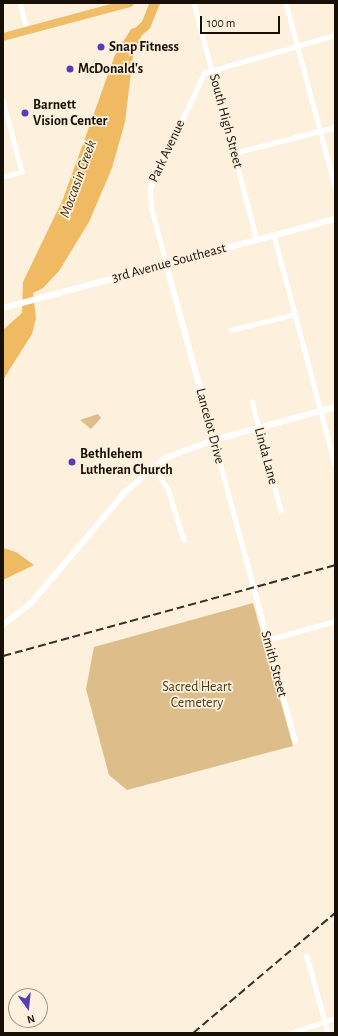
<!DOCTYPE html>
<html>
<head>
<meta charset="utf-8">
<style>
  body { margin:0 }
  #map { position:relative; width:338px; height:1036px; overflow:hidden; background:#fdf1de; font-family:"Alegreya Sans",sans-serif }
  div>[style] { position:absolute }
  .green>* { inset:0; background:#ddbd8a }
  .water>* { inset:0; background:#efba61 }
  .river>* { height:10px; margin:-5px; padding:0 5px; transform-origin:5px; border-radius:5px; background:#efba61 }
  .street>* { height:4.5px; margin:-2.25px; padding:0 2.25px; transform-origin:2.25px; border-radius:2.25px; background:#fff }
  .secondary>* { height:6px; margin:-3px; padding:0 3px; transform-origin:3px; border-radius:3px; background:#fff }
  .highway>* { height:8px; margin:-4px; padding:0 4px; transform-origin:4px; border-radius:4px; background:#f0bd69 }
  .rail>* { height:1.5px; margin-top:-0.75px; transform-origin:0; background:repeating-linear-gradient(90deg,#383025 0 8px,transparent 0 12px) }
  .dots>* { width:11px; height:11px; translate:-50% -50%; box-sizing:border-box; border:2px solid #fdf1de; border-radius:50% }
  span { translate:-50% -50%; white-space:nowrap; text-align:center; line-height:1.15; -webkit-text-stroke:3.5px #fdf1de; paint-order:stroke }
  .poi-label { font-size:14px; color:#171006; font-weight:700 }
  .left { translate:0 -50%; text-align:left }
  .street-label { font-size:14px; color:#171006 }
  .park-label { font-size:14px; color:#4e3913 }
  .water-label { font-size:15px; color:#3f2a02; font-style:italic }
  .frame { position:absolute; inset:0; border:4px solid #171006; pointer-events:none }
  .north { position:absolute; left:8px; top:988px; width:40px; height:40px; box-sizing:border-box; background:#fdf1de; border:1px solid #a19788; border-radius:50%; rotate:165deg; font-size:11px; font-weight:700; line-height:16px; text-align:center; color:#171006 }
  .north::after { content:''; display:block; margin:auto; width:14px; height:18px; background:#593cb4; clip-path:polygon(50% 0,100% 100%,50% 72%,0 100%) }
  .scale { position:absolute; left:200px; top:16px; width:80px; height:18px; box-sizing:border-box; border:2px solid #171006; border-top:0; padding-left:5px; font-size:12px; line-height:14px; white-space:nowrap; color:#171006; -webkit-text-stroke:3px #fdf1de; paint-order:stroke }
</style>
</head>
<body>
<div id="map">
  <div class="green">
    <i style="clip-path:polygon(98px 414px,101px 418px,91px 429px,80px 420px)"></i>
    <i style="clip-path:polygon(253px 603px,293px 746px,127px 790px,109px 775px,86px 689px,94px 647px)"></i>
  </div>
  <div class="water">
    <i style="clip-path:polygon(146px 25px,133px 56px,125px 122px,112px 168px,89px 222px,59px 271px,43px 288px,33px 293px,36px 318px,32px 334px,3px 380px,3px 330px,22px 313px,23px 282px,63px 199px,115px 55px,131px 29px)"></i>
    <i style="clip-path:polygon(3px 548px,16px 552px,34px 565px,3px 580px)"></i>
  </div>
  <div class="river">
    <i style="left:137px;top:33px;width:12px;rotate:-42deg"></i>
    <i style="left:146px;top:25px;width:24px;rotate:-68deg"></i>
  </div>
  <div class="street">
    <i style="left:20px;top:3px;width:28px;rotate:75deg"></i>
    <i style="left:194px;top:3px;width:245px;rotate:75.1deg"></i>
    <i style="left:286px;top:3px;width:189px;rotate:75deg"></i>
    <i style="left:3px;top:100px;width:74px;rotate:75.2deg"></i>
    <i style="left:22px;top:172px;width:20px;rotate:165deg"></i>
    <i style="left:234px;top:153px;width:104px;rotate:-14.4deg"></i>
    <i style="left:274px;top:235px;width:237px;rotate:75.1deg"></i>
    <i style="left:166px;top:264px;width:58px;rotate:-105deg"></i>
    <i style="left:151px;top:208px;width:20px;rotate:-93deg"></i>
    <i style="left:150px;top:188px;width:127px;rotate:-64.8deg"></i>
    <i style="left:204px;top:73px;width:136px;rotate:-16.2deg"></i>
    <i style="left:231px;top:330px;width:66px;rotate:-14deg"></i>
    <i style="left:252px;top:401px;width:114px;rotate:75.2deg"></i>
    <i style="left:214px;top:440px;width:312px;rotate:74.9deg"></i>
    <i style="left:153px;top:466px;width:27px;rotate:57deg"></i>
    <i style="left:168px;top:489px;width:53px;rotate:72.6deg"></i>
    <i style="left:267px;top:640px;width:71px;rotate:-15.6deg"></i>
    <i style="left:307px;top:956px;width:80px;rotate:74.7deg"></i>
    <i style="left:291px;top:1033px;width:46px;rotate:-18.8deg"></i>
  </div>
  <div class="secondary">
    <i style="left:166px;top:264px;width:182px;rotate:74.7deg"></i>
    <i style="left:3px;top:308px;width:344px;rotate:-15deg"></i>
    <i style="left:3px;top:625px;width:37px;rotate:-38deg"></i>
    <i style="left:32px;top:602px;width:143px;rotate:-49.8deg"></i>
    <i style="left:124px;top:493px;width:54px;rotate:-40.5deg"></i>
    <i style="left:165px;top:458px;width:52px;rotate:-20.2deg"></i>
    <i style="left:214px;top:440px;width:125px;rotate:-15.3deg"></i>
  </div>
  <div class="highway">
    <i style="left:3px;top:37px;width:131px;rotate:-15deg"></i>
  </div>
  <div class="rail">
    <i style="left:3px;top:656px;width:344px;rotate:-15.3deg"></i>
    <i style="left:193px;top:1033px;width:186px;rotate:-40.2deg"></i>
  </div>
  <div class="dots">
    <i style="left:101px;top:47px;background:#593cb4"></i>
    <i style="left:70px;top:69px;background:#593cb4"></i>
    <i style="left:25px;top:113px;background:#593cb4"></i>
    <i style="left:72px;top:462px;background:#593cb4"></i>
  </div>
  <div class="poi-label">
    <span class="left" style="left:109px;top:47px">Snap Fitness</span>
    <span class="left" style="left:78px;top:69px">McDonald's</span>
    <span class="left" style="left:33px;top:113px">Barnett<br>Vision Center</span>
    <span class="left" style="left:80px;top:462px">Bethlehem<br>Lutheran Church</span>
  </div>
  <div class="street-label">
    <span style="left:226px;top:121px;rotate:75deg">South High Street</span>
    <span style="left:167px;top:151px;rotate:-65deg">Park Avenue</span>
    <span style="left:169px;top:263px;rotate:-15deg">3rd Avenue Southeast</span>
    <span style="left:210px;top:426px;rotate:75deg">Lancelot Drive</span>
    <span style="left:266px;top:456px;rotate:75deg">Linda Lane</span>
    <span style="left:274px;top:664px;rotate:75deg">Smith Street</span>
  </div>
  <div class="park-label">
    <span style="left:197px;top:695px">Sacred Heart<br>Cemetery</span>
  </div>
  <div class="water-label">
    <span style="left:78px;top:179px;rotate:-70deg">Moccasin Creek</span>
  </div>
  <div class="frame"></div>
  <div class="north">N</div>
  <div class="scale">100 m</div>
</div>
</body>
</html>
